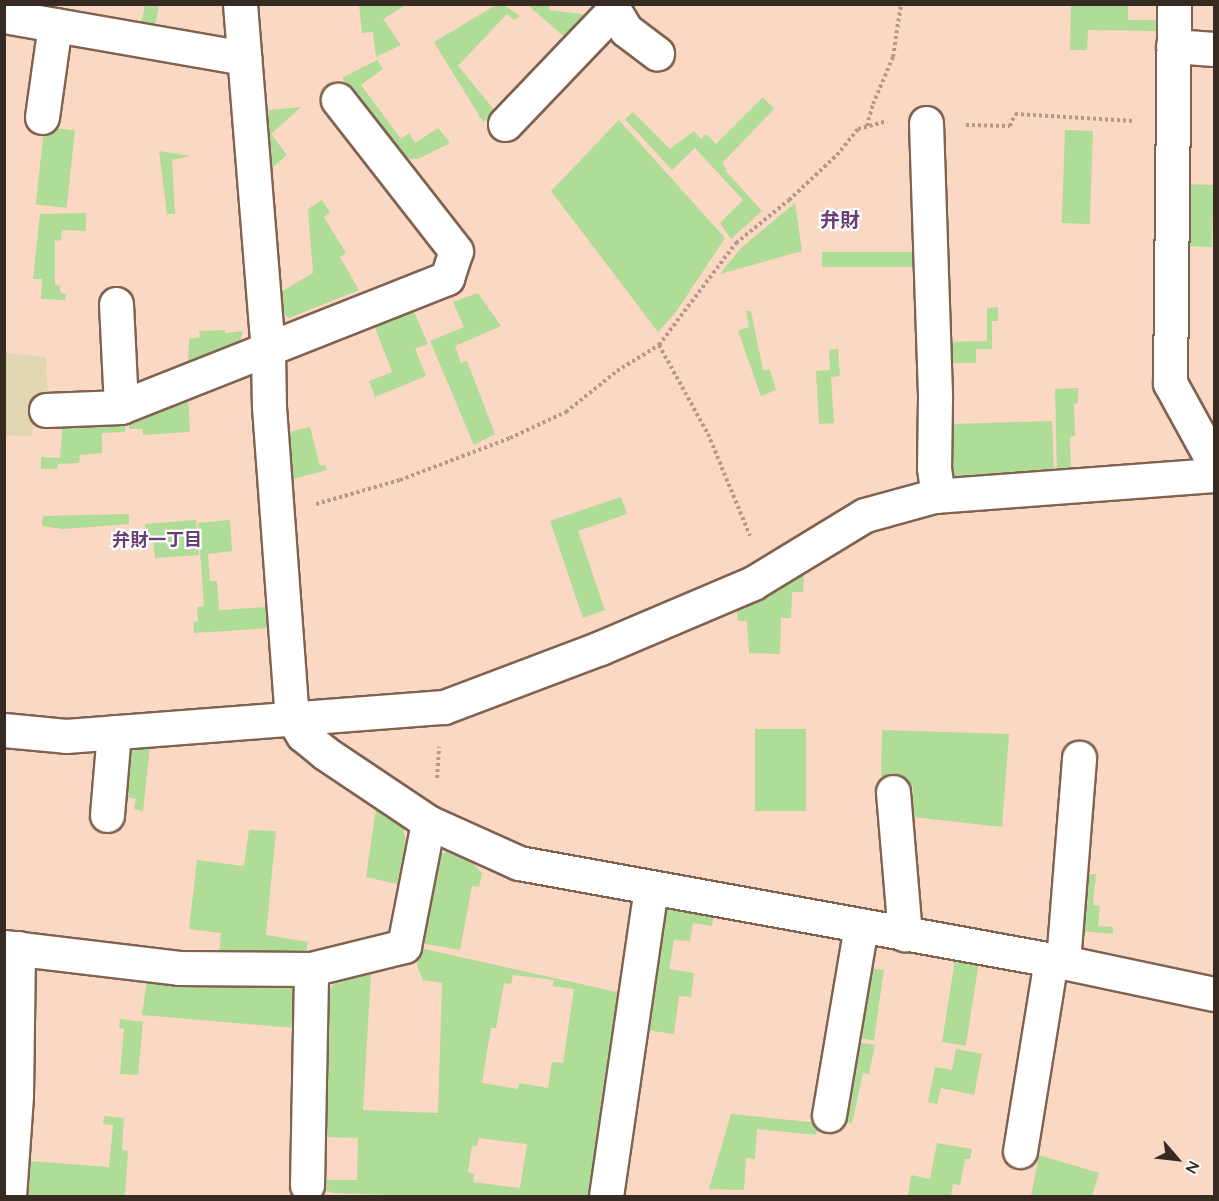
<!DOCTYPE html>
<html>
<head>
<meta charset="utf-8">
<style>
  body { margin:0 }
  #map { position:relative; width:1219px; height:1201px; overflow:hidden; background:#fad8c3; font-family:Quicksand,"Noto Sans JP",sans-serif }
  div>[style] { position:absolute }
  .green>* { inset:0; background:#afdc96; transform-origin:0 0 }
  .sand>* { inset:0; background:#e0d6b1 }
  .path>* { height:4px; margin-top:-2px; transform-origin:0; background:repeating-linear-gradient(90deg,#b49989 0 3px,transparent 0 6px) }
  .roads { filter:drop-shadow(2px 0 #806250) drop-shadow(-2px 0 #806250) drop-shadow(0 2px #806250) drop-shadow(0 -2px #806250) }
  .minor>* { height:33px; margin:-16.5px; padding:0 16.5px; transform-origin:16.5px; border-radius:16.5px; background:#fff }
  span { translate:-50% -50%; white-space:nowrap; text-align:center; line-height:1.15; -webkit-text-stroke:4.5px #fff; paint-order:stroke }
  .neighbourhood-label { font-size:18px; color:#693e74; font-weight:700 }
  .quarter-label { font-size:20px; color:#693e74; font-weight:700 }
  .frame { position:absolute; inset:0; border:6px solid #372a22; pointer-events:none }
  .north { position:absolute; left:1147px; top:1129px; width:60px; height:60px; -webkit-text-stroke:4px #fff; paint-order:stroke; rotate:118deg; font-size:16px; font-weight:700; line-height:24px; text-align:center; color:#372a22 }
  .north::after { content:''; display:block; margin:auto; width:21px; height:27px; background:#372a22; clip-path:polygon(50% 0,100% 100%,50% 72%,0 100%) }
</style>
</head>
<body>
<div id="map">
  <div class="green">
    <i style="clip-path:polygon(145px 5px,159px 5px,154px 31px,140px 29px)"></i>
    <i style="clip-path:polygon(359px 5px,406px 5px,383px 19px,401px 45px,376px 57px,373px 32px,362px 33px)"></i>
    <i style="clip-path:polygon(496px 5px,504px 5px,520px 16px,514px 20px,507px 14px,458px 66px,496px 112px,483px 122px,434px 42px)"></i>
    <i style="clip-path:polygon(528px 5px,549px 5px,549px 10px,588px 15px,568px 40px)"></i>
    <i style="clip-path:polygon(1071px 5px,1128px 5px,1128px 20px,1157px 20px,1157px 31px,1088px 30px,1087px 50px,1070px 50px)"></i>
    <i style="clip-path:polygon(377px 60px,383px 69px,361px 85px,401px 139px,409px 133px,415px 143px,438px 128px,450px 143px,418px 159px,403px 158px,342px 78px)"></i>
    <i style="clip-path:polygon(763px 97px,774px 109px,722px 163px,727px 169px,725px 170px,762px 211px,731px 239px,720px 223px,743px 200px,695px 148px,672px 170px,625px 119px,633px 112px,670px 149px,694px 131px,701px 139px,706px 134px,716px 144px)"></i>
    <i style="clip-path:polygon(301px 107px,271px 134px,287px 155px,271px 169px,266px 133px,269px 110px)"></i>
    <i style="clip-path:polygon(619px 120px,725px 238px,676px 312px,658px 332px,551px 191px)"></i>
    <i style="left:44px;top:127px;width:31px;height:78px;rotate:6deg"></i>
    <i style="left:1065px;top:130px;width:28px;height:93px;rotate:2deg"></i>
    <i style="clip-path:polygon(159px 151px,190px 156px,172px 160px,175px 214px,167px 214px)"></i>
    <i style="left:1183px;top:184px;width:31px;height:62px;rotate:2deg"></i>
    <i style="clip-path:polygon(322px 200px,330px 212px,324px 217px,346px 253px,340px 257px,359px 290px,289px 318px,280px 311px,277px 294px,313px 273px,308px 209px)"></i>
    <i style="clip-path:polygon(795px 203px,802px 251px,720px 274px,741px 248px)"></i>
    <i style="clip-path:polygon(86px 213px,86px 231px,62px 230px,61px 240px,55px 241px,55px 285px,60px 286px,61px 293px,66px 294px,65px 300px,41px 299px,42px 279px,33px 279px,40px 214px)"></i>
    <i style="left:914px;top:252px;width:15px;height:92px;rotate:90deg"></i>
    <i style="clip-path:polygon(478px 293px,501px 326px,455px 346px,461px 363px,467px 361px,495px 434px,474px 445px,430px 341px,464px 327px,453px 302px)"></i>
    <i style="clip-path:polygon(998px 307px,998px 321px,992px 321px,992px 349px,976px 349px,976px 363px,947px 363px,947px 342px,987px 341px,987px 308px)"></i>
    <i style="clip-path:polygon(413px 309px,428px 344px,415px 349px,426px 376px,375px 397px,369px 381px,392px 372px,374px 325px)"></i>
    <i style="clip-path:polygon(746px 311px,751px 311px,763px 370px,770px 370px,776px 390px,761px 396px,738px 331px,749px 327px)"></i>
    <i style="clip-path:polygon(225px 330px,225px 333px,243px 331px,239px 345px,188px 365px,189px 339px,200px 337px,199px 331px)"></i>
    <i style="clip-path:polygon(838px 349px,840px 376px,831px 377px,834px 423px,819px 424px,816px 371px,830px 370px,829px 350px)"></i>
    <i style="clip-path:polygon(1078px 388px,1078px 403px,1074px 404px,1075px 436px,1070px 437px,1071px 473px,1057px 473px,1055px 389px)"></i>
    <i style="clip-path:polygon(188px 397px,190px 432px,143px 435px,142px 429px,129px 429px,129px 420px)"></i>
    <i style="clip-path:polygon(63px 421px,125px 421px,125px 432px,102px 433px,102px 453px,80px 455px,79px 463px,58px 464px,57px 469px,41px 469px,41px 457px,60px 458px)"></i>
    <i style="clip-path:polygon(1052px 421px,1054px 474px,951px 482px,947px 477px,950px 424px)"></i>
    <i style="clip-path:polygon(310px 427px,320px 466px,325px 465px,327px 470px,290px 480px,289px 432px)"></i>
    <i style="clip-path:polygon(621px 497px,627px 514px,578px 531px,605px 610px,583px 618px,550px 521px)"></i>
    <i style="clip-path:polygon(129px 514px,129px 524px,63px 529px,42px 526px,43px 516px)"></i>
    <i style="clip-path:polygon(196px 520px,199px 555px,155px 558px,153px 536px,146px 536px,145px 524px)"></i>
    <i style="clip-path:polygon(230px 520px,232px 551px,208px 554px,210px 581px,217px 581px,219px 610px,268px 607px,270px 628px,194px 633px,193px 622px,198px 621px,197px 607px,204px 606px,198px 523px)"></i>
    <i style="clip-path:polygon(804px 572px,803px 592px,792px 592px,791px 618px,781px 618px,780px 654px,749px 653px,747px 621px,738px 621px,737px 610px)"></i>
    <i style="left:755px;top:729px;width:51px;height:82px"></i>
    <i style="clip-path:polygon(882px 730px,1009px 734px,1002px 827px,912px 817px,913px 785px,881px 776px)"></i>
    <i style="clip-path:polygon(150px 746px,143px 811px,134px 809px,136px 799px,120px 796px,130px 749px)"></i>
    <i style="clip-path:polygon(377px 802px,387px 808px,403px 828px,406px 841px,397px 884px,366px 877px)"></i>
    <i style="clip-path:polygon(249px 830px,276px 831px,266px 935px,308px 942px,306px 952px,219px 955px,221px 933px,189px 929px,197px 860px,244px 866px)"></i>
    <i style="clip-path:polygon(447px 851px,463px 852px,482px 873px,479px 887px,472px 886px,460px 950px,421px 943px,437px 858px)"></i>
    <i style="clip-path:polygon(1086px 874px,1096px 874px,1093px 905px,1100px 906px,1098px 926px,1113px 927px,1113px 934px,1082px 931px)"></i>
    <i style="clip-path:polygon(672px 908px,714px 914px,712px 926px,693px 923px,690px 941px,674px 940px,669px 969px,694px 973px,691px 997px,679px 996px,674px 1034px,646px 1030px,663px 914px)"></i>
    <i style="clip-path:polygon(evenodd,420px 948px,621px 993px,590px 1196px,415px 1196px,334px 1193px,318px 1189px,321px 1180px,357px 1180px,358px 1138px,322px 1137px,326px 994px,342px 973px,371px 973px,363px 1110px,438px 1113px,442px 983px,423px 980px,417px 966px,420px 948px,513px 975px,554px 980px,553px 986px,574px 989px,563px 1063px,552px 1062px,548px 1088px,519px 1083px,518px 1089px,482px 1083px,491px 1028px,496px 1028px,504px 983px,511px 984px,513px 975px,420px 948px,479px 1138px,527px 1144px,520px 1188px,473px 1182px,474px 1174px,468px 1172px,472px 1146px,477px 1146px,479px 1138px)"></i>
    <i style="left:955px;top:960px;width:24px;height:83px;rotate:9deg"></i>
    <i style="left:870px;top:968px;width:14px;height:71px;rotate:8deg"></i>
    <i style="clip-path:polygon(147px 979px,192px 985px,294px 979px,294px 1028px,142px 1015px)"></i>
    <i style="clip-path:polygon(120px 1019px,143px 1022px,138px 1075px,120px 1074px,124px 1029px,119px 1028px)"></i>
    <i style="clip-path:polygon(858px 1042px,875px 1045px,869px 1074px,863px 1073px,852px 1123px,842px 1121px)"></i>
    <i style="clip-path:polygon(956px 1049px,982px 1054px,974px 1095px,941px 1088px,937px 1104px,928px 1102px,935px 1067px,952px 1070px)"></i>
    <i style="clip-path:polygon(731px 1114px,820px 1123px,816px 1135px,757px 1129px,755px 1159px,746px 1158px,744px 1190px,709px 1189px)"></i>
    <i style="clip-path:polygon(104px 1116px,124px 1118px,122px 1150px,128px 1151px,125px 1196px,15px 1196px,17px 1160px,109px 1167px,113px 1125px,103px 1124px)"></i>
    <i style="clip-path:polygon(937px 1143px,972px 1149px,970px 1159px,965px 1159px,960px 1185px,953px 1184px,951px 1196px,908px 1196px,911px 1175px,930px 1179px)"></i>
    <i style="clip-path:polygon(1039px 1155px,1099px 1173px,1092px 1196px,1031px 1196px)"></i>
  </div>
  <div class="sand">
    <i style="clip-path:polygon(5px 353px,46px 357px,48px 400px,37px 400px,32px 436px,5px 435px)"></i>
  </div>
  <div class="path">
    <i style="left:966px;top:125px;width:44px;rotate:1.3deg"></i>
    <i style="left:1010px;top:126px;width:13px;rotate:-67deg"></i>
    <i style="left:1015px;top:114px;width:119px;rotate:3.4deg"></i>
    <i style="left:867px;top:126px;width:23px;rotate:-75deg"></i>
    <i style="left:873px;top:104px;width:51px;rotate:-66.9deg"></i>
    <i style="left:893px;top:57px;width:54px;rotate:-81.4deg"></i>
    <i style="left:659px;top:345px;width:102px;rotate:61.2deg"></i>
    <i style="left:708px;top:434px;width:110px;rotate:67.6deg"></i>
    <i style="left:316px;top:504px;width:87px;rotate:-15.9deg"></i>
    <i style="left:400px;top:480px;width:118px;rotate:-20.9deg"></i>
    <i style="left:510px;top:438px;width:62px;rotate:-24.9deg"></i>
    <i style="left:566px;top:412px;width:65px;rotate:-38.8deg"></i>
    <i style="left:617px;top:371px;width:49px;rotate:-31.8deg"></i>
    <i style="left:659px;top:345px;width:128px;rotate:-53deg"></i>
    <i style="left:736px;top:243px;width:68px;rotate:-39.1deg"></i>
    <i style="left:789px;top:200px;width:66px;rotate:-43.2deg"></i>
    <i style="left:837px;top:155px;width:33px;rotate:-51deg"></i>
    <i style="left:858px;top:129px;width:30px;rotate:-15deg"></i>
    <i style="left:437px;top:778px;width:31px;rotate:-86deg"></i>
  </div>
  <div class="roads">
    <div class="minor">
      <i style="left:240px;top:4px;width:348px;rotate:85.4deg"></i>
      <i style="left:268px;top:351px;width:56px;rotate:89deg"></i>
      <i style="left:269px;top:407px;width:311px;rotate:85.8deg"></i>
      <i style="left:292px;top:717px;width:21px;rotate:59deg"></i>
      <i style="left:303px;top:735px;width:28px;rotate:39deg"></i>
      <i style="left:325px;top:753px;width:124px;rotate:33.8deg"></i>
      <i style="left:428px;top:822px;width:100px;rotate:24.3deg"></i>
      <i style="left:519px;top:863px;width:553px;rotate:10.31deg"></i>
      <i style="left:1063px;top:962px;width:154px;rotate:12deg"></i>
      <i style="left:1174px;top:4px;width:379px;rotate:90.6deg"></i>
      <i style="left:1170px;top:383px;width:91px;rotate:61.2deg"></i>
      <i style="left:614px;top:10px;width:23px;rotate:59deg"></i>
      <i style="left:626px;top:30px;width:39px;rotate:37deg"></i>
      <i style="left:4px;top:16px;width:244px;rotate:9.9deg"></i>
      <i style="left:1173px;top:46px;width:41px;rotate:4.2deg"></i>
      <i style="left:42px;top:117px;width:93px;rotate:-82deg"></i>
      <i style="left:926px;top:123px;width:275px;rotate:88.1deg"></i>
      <i style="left:935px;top:398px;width:70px;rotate:90.8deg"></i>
      <i style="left:934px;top:468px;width:28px;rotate:82deg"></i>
      <i style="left:505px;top:124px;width:158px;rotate:-46.3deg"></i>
      <i style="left:614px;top:10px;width:6px;rotate:-90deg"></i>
      <i style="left:116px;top:304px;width:103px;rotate:87.2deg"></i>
      <i style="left:46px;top:410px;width:75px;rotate:-2.3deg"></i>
      <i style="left:121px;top:407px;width:351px;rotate:-21.6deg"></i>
      <i style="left:447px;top:278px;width:28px;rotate:-72deg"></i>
      <i style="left:456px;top:251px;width:192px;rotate:-128deg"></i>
      <i style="left:4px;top:730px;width:62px;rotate:5.5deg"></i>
      <i style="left:66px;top:736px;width:379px;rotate:-4.4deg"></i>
      <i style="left:444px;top:707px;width:167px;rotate:-20.7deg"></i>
      <i style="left:600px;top:648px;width:166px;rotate:-23deg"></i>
      <i style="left:753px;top:583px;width:131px;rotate:-31.3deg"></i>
      <i style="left:865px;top:515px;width:72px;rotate:-15.4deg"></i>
      <i style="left:934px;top:496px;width:281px;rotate:-4.3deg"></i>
      <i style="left:893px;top:792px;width:143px;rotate:85.2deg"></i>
      <i style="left:107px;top:815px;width:83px;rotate:-85.2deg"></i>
      <i style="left:4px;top:947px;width:176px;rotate:6.8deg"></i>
      <i style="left:179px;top:968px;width:132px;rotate:0.4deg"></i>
      <i style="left:311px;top:969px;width:96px;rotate:-13.9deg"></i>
      <i style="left:404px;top:946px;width:126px;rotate:-79deg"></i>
      <i style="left:1063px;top:962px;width:205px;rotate:-85.5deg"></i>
      <i style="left:829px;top:1115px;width:192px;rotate:-80.4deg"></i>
      <i style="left:1020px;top:1151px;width:193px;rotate:-80.8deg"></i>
      <i style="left:307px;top:1185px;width:216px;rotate:-88.9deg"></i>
      <i style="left:9px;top:1196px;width:101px;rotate:-86deg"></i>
      <i style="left:16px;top:1095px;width:147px;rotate:-89.2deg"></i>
      <i style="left:606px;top:1196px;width:311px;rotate:-81.7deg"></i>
    </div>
  </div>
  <div class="neighbourhood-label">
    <span style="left:157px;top:540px">弁財一丁目</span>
  </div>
  <div class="quarter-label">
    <span style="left:840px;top:219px">弁財</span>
  </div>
  <div class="frame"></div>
  <div class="north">N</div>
</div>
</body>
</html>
